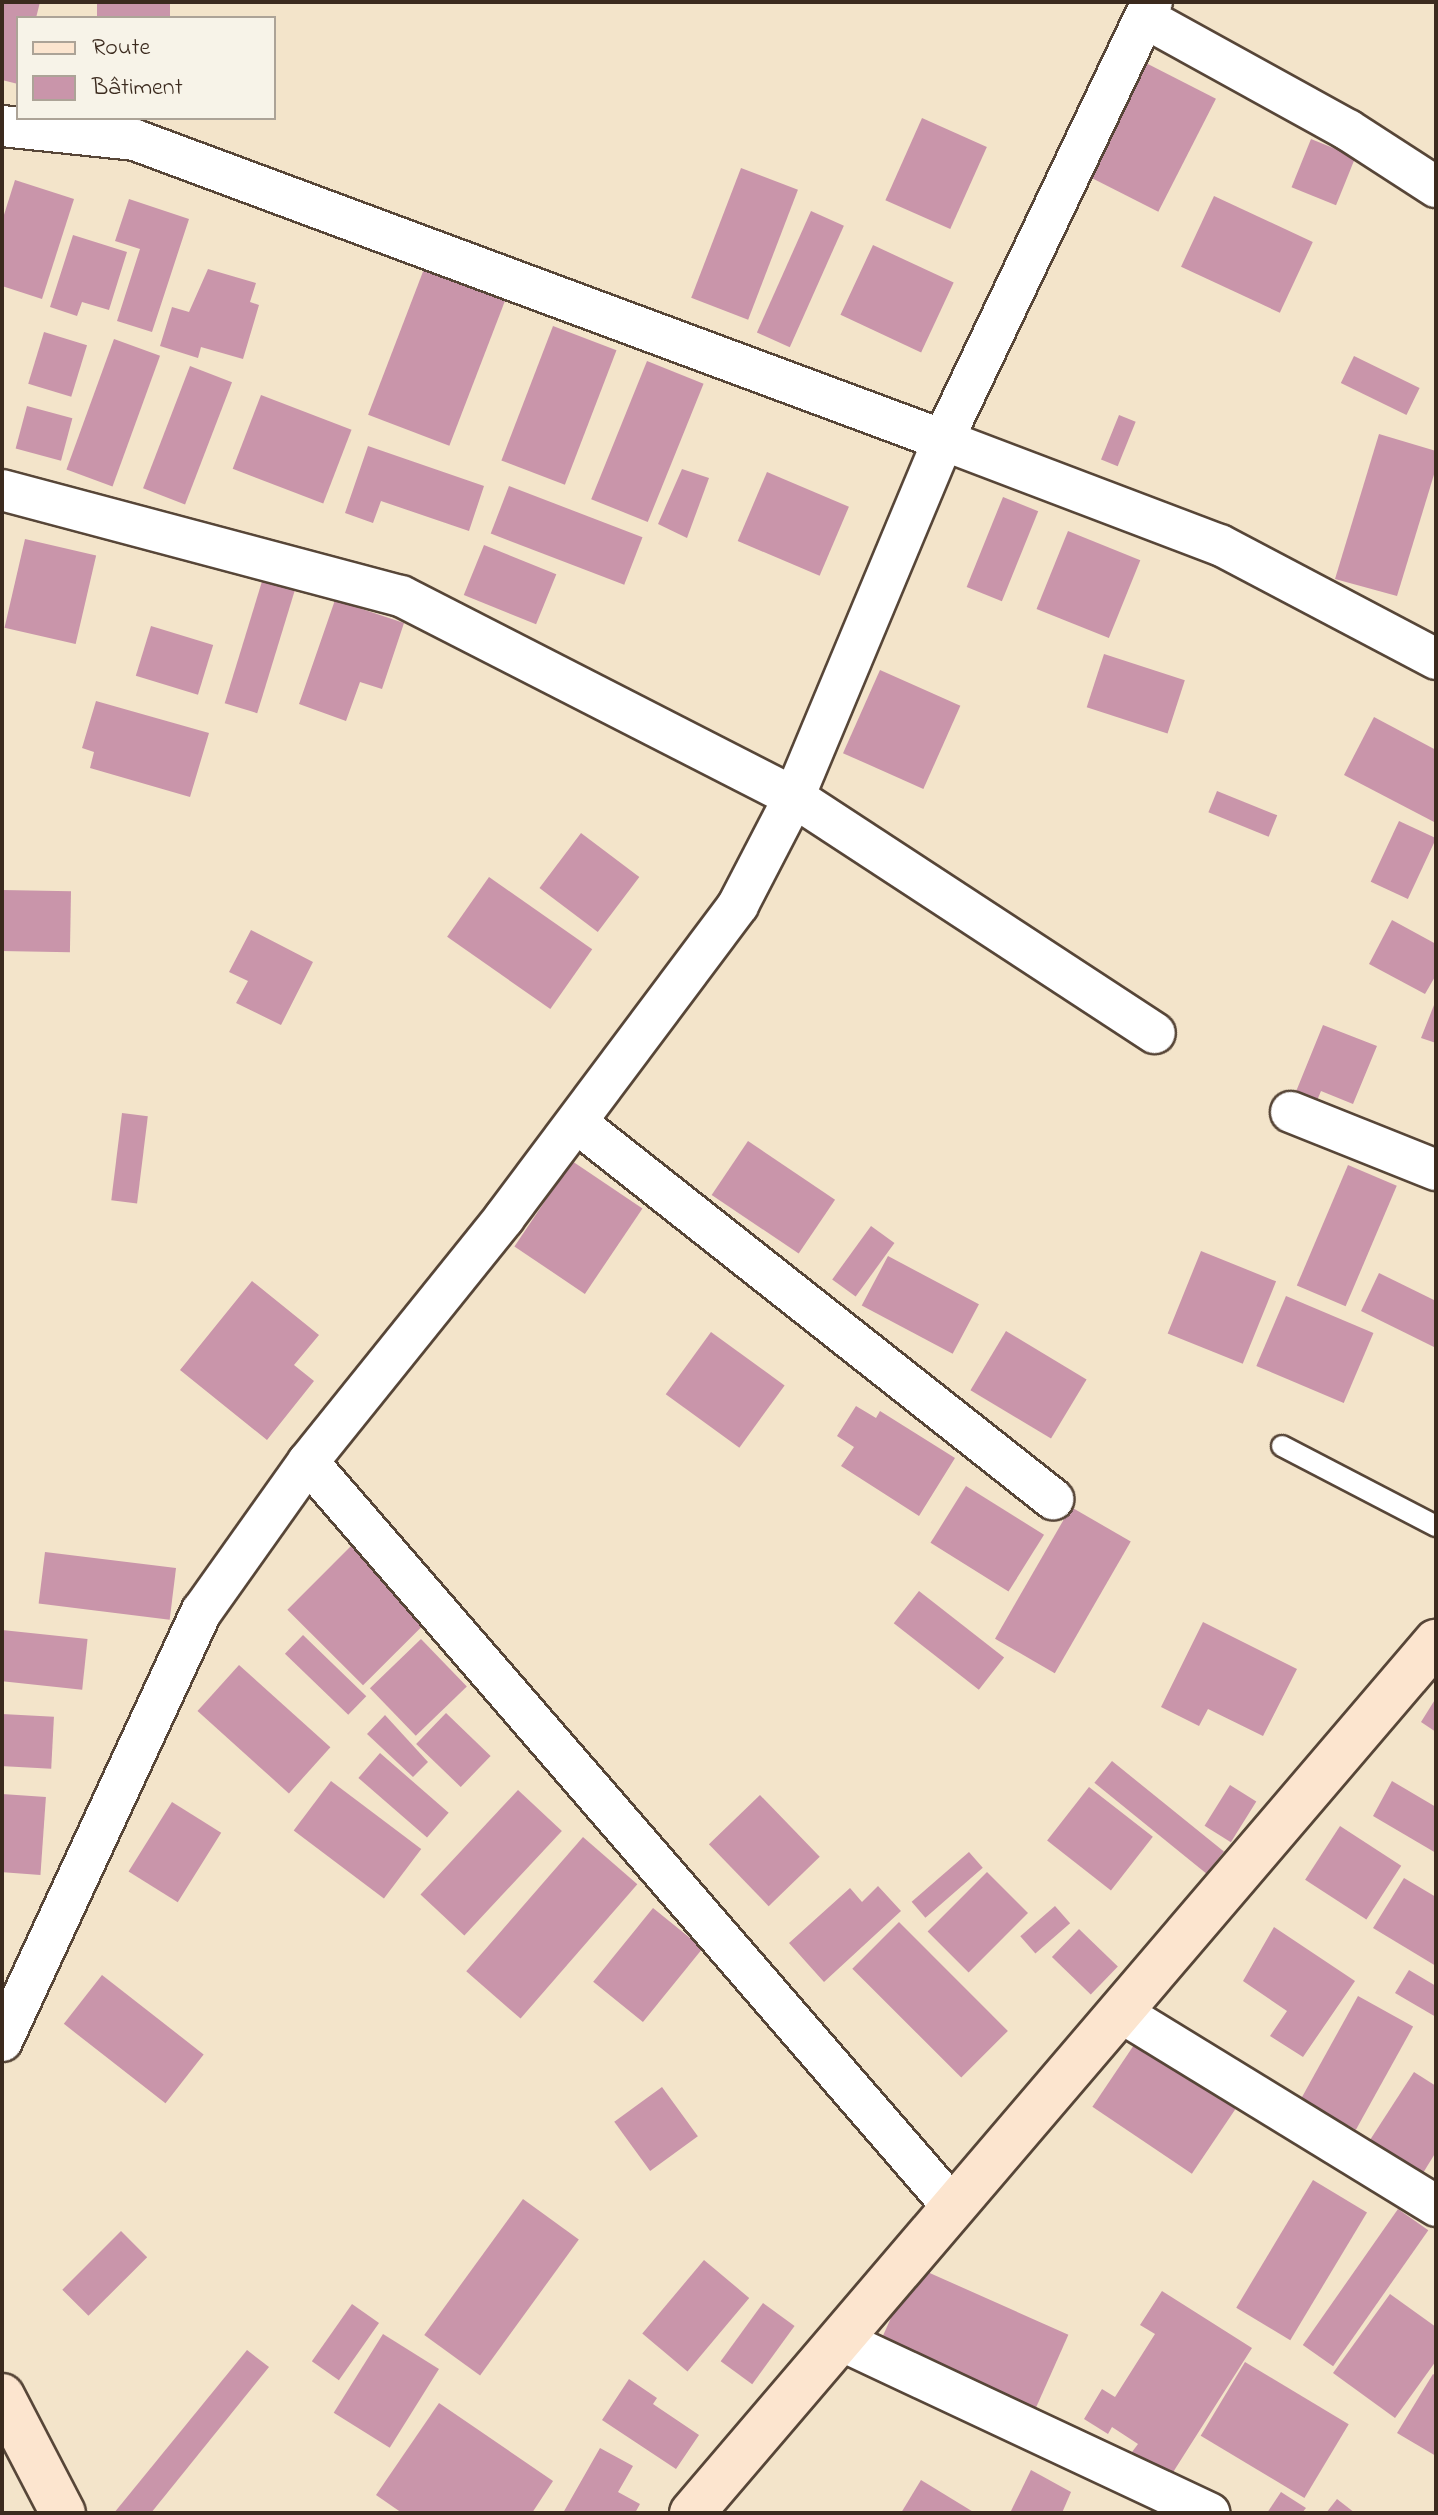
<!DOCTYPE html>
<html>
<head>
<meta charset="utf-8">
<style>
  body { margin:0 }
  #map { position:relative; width:1438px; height:2515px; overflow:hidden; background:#f3e4ca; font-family:"Indie Flower",sans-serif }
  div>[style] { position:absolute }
  .building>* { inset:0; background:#c995aa; transform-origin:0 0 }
  .roads { filter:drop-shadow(2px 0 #574638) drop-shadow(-2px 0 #574638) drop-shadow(0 2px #574638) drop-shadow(0 -2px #574638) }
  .lane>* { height:20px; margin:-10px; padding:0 10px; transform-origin:10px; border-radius:10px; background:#fff }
  .street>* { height:40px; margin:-20px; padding:0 20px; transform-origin:20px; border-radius:20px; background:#fff }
  .secondary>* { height:44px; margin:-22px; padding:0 22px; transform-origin:22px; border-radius:22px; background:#fce5cf }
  span { translate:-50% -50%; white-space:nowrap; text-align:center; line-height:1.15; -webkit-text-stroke:8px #f7f3e8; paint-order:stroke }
  .frame { position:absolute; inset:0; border:4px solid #3b2a1e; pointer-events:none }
  .legend { position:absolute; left:16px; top:16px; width:260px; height:104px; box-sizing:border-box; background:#f7f3e8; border:2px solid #aca397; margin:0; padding:10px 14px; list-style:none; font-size:24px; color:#3b2a1e }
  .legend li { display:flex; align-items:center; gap:16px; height:40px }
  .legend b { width:40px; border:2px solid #aca397 }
</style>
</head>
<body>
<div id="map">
  <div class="building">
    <i style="clip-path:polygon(2px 2px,40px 2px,36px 18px,18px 18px,18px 84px,2px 80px)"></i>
    <i style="left:97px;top:2px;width:73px;height:16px"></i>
    <i style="left:1142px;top:61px;width:83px;height:127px;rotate:27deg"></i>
    <i style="left:922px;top:118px;width:71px;height:90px;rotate:24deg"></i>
    <i style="left:1311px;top:139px;width:48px;height:52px;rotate:22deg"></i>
    <i style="left:741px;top:168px;width:61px;height:139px;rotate:21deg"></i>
    <i style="clip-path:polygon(15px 180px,74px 199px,42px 299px,2px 286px,2px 221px)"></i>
    <i style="left:1214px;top:196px;width:109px;height:78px;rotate:25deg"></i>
    <i style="clip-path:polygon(129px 199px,189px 219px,152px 332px,117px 321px,140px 249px,115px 241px)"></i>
    <i style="left:811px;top:211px;width:36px;height:133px;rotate:24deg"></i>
    <i style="clip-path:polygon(73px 235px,127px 252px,109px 310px,82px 302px,77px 316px,50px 307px)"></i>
    <i style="left:873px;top:245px;width:89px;height:77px;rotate:25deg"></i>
    <i style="clip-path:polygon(208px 269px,256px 283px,250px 302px,259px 305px,243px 359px,201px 347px,198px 358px,160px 346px,172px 307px,189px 312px)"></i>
    <i style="left:424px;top:269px;width:87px;height:156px;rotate:21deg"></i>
    <i style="left:553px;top:326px;width:68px;height:144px;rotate:21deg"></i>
    <i style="left:44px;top:332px;width:45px;height:54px;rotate:17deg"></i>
    <i style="left:114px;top:339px;width:49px;height:139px;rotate:20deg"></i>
    <i style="left:1354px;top:356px;width:73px;height:30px;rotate:26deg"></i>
    <i style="left:647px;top:361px;width:61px;height:149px;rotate:22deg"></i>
    <i style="left:190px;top:366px;width:45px;height:131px;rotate:21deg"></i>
    <i style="left:261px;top:395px;width:97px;height:79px;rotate:21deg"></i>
    <i style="left:27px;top:406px;width:47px;height:44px;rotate:15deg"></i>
    <i style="left:1119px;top:415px;width:18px;height:48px;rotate:22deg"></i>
    <i style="clip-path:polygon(1379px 434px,1436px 451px,1436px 468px,1397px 596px,1335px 579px)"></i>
    <i style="clip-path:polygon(368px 446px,484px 486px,469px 531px,381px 501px,373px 523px,345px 513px)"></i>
    <i style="clip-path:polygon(682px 469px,709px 478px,687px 538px,658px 524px)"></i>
    <i style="left:767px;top:472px;width:89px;height:75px;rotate:23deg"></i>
    <i style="left:509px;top:486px;width:143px;height:51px;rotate:21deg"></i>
    <i style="left:1003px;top:497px;width:38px;height:97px;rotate:22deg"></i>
    <i style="left:1068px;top:531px;width:78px;height:84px;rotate:22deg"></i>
    <i style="left:25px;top:539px;width:73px;height:91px;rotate:13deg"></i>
    <i style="left:484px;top:545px;width:78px;height:54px;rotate:22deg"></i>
    <i style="left:263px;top:578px;width:34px;height:131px;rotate:17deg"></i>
    <i style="clip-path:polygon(335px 600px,404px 623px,382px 689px,360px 682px,346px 721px,299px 704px)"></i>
    <i style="left:151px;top:626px;width:65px;height:52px;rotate:17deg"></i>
    <i style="left:1104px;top:654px;width:85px;height:56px;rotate:18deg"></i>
    <i style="left:880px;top:670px;width:88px;height:91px;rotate:24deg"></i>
    <i style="clip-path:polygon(96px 701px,209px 733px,190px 797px,90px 768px,94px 752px,82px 748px)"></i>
    <i style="clip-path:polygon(1374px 717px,1436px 750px,1436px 823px,1344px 775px)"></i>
    <i style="left:1217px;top:791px;width:65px;height:23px;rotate:22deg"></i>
    <i style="left:1399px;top:821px;width:41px;height:67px;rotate:25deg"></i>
    <i style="left:581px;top:833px;width:73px;height:69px;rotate:37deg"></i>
    <i style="left:489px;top:877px;width:126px;height:73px;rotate:35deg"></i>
    <i style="left:2px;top:890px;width:69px;height:61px;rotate:1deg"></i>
    <i style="clip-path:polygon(1392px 920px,1436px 944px,1436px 975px,1425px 994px,1369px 964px)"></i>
    <i style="clip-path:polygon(251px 930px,313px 962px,281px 1025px,236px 1003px,248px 981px,229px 972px)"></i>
    <i style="clip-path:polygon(1436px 1000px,1436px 1043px,1421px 1038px)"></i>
    <i style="clip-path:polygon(1323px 1025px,1377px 1046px,1353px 1104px,1321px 1091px,1316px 1103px,1295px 1094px)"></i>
    <i style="left:122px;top:1113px;width:26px;height:88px;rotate:7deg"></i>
    <i style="left:748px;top:1141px;width:105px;height:65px;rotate:34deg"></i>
    <i style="left:572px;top:1161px;width:85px;height:103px;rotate:34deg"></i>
    <i style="left:1348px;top:1165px;width:53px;height:131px;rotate:23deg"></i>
    <i style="left:871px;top:1226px;width:29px;height:66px;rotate:36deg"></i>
    <i style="left:1201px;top:1251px;width:81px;height:89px;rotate:22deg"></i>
    <i style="left:888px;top:1256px;width:103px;height:56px;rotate:28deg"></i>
    <i style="clip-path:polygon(1379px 1273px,1436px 1301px,1436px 1348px,1361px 1311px)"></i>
    <i style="clip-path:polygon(252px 1281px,319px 1335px,294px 1365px,314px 1381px,267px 1440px,180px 1370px)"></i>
    <i style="left:1286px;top:1296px;width:95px;height:76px;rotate:23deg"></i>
    <i style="left:1006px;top:1331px;width:94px;height:69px;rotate:31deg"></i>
    <i style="left:711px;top:1332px;width:91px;height:77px;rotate:36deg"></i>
    <i style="clip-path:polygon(856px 1406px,876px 1418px,880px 1411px,955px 1458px,919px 1516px,841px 1466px,854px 1447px,837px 1436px)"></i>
    <i style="left:966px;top:1486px;width:92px;height:67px;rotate:32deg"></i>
    <i style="left:1071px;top:1507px;width:69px;height:152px;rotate:30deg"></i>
    <i style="left:351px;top:1546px;width:107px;height:90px;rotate:45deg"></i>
    <i style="left:45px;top:1552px;width:132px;height:52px;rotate:7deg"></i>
    <i style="left:919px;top:1591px;width:108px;height:41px;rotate:38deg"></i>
    <i style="clip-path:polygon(1203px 1622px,1297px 1669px,1263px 1736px,1208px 1709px,1199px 1726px,1161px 1707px)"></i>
    <i style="left:2px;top:1630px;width:86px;height:51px;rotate:6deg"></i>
    <i style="left:303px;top:1635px;width:88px;height:26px;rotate:44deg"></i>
    <i style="left:421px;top:1639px;width:66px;height:71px;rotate:46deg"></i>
    <i style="left:239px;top:1665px;width:123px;height:62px;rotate:42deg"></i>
    <i style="clip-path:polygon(1436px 1698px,1436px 1732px,1421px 1722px)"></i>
    <i style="left:446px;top:1713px;width:62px;height:43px;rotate:44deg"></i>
    <i style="left:2px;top:1714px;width:52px;height:52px;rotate:3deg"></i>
    <i style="clip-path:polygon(385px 1715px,428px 1762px,413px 1777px,367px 1734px)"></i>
    <i style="left:380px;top:1753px;width:91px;height:33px;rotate:41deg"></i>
    <i style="left:1112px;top:1761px;width:144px;height:28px;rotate:39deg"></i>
    <i style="left:331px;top:1781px;width:113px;height:62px;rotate:37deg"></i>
    <i style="clip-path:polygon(1392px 1781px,1436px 1807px,1436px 1853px,1373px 1816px)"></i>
    <i style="left:1230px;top:1785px;width:31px;height:48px;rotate:32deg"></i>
    <i style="left:1089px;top:1787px;width:81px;height:68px;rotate:38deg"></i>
    <i style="left:518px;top:1790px;width:60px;height:143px;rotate:43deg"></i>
    <i style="left:2px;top:1794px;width:44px;height:78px;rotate:4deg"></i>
    <i style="left:760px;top:1795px;width:86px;height:71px;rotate:46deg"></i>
    <i style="left:172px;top:1802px;width:58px;height:82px;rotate:32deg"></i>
    <i style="left:1340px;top:1826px;width:73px;height:64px;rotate:33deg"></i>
    <i style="left:583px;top:1837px;width:72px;height:178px;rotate:41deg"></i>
    <i style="left:969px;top:1852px;width:21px;height:76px;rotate:49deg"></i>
    <i style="left:987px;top:1872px;width:58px;height:84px;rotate:45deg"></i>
    <i style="clip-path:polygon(1404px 1878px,1436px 1897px,1436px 1966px,1373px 1928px)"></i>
    <i style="clip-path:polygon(878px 1886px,901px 1911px,824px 1982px,789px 1943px,850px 1888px,862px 1902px)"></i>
    <i style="left:1055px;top:1906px;width:23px;height:46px;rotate:49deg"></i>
    <i style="left:653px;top:1908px;width:64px;height:95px;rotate:39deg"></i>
    <i style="left:899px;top:1922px;width:154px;height:66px;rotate:45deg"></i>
    <i style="clip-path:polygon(1274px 1927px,1355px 1981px,1303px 2057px,1270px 2036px,1287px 2011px,1243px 1981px)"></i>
    <i style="left:1079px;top:1929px;width:54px;height:39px;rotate:44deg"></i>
    <i style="clip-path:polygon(1409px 1970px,1436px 1986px,1436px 2017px,1395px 1993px)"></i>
    <i style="left:102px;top:1975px;width:129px;height:62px;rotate:38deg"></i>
    <i style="left:1358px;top:1996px;width:63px;height:118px;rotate:29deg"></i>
    <i style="left:1136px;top:2042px;width:120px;height:78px;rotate:34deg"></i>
    <i style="clip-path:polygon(1414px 2072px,1436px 2086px,1436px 2152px,1423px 2173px,1370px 2140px)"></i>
    <i style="left:662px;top:2087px;width:61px;height:59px;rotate:54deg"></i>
    <i style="left:1313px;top:2180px;width:63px;height:149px;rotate:31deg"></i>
    <i style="left:523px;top:2199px;width:69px;height:168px;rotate:36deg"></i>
    <i style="left:1398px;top:2209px;width:37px;height:166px;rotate:35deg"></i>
    <i style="left:121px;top:2231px;width:37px;height:83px;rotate:45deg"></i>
    <i style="left:704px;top:2260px;width:59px;height:96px;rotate:40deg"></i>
    <i style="left:914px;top:2266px;width:169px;height:85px;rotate:24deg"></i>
    <i style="clip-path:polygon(1162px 2291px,1252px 2348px,1170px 2477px,1132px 2452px,1138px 2444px,1112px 2427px,1108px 2434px,1084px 2419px,1102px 2389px,1115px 2397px,1155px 2334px,1140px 2325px)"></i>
    <i style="clip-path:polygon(1390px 2294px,1436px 2327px,1436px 2361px,1395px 2418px,1333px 2373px)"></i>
    <i style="left:763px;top:2303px;width:39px;height:72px;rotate:36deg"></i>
    <i style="left:352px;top:2304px;width:33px;height:70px;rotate:35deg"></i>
    <i style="left:383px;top:2334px;width:66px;height:93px;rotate:32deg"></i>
    <i style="clip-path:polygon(247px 2350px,269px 2367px,151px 2513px,114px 2513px)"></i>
    <i style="left:1245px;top:2362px;width:121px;height:86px;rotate:31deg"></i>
    <i style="clip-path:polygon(1433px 2374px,1436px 2376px,1436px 2456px,1397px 2433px)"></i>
    <i style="clip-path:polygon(629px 2379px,657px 2398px,653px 2404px,699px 2435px,676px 2469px,602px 2420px)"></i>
    <i style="clip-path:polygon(439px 2403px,553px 2481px,532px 2513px,402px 2513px,376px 2495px)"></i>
    <i style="clip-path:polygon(600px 2448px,633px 2466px,618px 2492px,640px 2504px,635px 2513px,563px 2513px)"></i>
    <i style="clip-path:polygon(1031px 2470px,1071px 2492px,1062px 2513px,1010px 2513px)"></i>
    <i style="clip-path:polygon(921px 2480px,975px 2513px,901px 2513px)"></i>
    <i style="clip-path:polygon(1281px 2492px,1306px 2508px,1302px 2513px,1267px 2513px)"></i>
    <i style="clip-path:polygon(1337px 2499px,1355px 2513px,1326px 2513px)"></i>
  </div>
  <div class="roads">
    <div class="lane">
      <i style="left:1282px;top:1446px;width:174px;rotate:27.5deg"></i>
    </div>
    <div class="street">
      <i style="left:1145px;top:18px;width:232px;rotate:28.9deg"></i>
      <i style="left:1348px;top:130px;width:105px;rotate:32.9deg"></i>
      <i style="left:2px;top:126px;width:134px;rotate:6deg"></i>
      <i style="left:135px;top:140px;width:862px;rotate:20.37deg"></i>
      <i style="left:943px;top:440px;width:296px;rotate:20.8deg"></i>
      <i style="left:1220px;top:545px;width:244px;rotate:27.8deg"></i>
      <i style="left:2px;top:490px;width:413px;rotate:14.9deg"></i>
      <i style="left:401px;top:596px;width:441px;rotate:27.1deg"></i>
      <i style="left:794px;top:797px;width:431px;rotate:33.2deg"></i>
      <i style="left:1291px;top:1112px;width:156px;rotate:21.8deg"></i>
      <i style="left:577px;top:1123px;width:607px;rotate:38.31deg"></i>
      <i style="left:308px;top:1462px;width:985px;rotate:49.11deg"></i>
      <i style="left:1120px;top:2012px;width:371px;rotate:31.5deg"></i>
      <i style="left:2px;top:2041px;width:474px;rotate:-65.1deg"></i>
      <i style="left:202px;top:1611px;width:183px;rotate:-54.6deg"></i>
      <i style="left:308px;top:1462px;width:313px;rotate:-51.2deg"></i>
      <i style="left:504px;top:1218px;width:391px;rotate:-53.2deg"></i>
      <i style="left:738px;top:905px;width:122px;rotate:-62.6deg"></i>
      <i style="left:794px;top:797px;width:387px;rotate:-67.3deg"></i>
      <i style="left:943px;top:440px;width:485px;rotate:-64.5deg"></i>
      <i style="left:840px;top:2340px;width:408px;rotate:25.1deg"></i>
    </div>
    <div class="secondary">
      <i style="left:2px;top:2396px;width:132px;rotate:62.5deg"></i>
      <i style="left:692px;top:2513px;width:1146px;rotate:-49.5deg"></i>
    </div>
  </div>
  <div class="frame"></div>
  <ul class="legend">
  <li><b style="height:10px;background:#fce5cf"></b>Route</li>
  <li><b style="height:22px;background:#c995aa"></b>Bâtiment</li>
  </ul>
</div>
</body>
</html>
